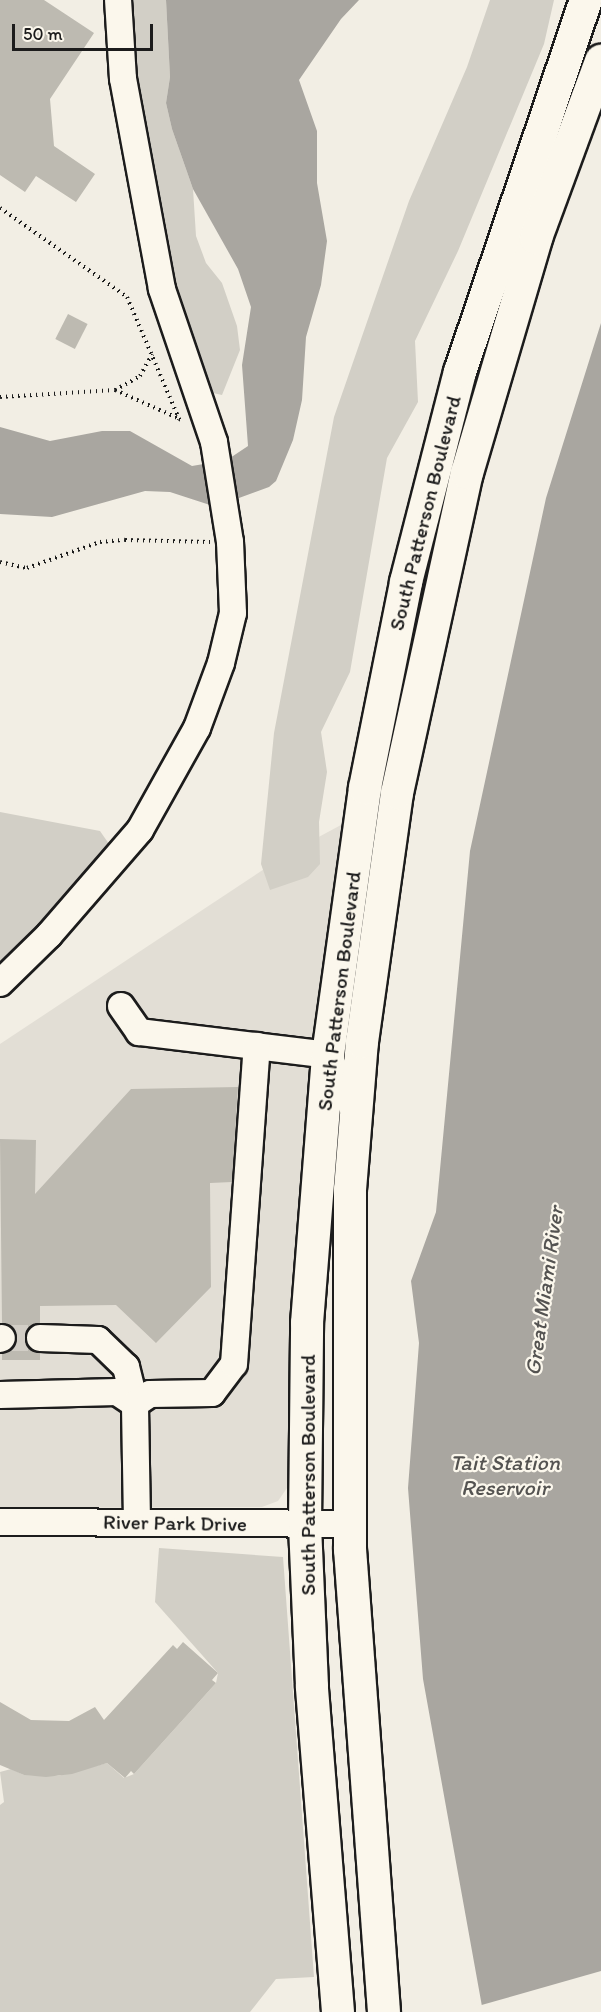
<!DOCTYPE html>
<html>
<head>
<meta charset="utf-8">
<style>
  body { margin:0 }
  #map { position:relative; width:601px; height:2012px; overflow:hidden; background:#f2eee4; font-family:Itim,sans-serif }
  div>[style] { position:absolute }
  .built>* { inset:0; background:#e2ded5 }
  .green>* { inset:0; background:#d2cfc6 }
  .water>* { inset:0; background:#a9a6a0 }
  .pier>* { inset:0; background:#f2eee4 }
  .building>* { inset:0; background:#bdbab1; transform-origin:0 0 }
  .minor-tunnel>* { height:26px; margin-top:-13px; transform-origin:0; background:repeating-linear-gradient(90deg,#d2cec6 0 26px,transparent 0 39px) }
  .path>* { height:4px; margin-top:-2px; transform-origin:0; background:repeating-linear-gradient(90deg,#1c1c1c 0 1.5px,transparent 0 6px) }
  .roads { filter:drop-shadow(2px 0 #1c1c1c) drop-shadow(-2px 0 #1c1c1c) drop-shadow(0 2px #1c1c1c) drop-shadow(0 -2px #1c1c1c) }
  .minor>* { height:26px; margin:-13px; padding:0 13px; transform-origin:13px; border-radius:13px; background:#fbf7ec }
  .major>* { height:32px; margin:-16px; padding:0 16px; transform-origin:16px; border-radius:16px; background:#fbf7ec }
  span { translate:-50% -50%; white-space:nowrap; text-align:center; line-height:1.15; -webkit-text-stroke:4.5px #fbf7ec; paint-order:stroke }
  .street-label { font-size:21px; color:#1c1c1c }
  .water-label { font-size:22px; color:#545351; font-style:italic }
  .scale { position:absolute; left:12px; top:24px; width:141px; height:27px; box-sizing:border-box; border:3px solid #1c1c1c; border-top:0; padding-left:8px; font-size:18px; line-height:21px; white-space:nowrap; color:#1c1c1c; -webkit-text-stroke:4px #fbf7ec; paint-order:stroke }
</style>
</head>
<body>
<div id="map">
  <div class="built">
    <i style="clip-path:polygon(354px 818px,294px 1478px,278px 1501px,262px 1507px,0 1508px,0 1044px,287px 854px)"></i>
  </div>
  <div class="green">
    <i style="clip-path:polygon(129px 0,166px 0,170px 77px,166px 103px,172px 129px,193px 189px,196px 236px,206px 263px,222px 283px,237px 326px,240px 350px,222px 395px,208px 392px,165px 263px,133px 77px)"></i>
    <i style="clip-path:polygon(490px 0,554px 0,544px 44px,458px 251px,415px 341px,418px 402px,387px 458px,350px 672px,321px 732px,327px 772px,319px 822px,320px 864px,308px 877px,270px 890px,261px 864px,274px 733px,334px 417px,409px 201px,467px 67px)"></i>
    <i style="clip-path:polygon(0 812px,100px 831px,109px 844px,106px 861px,0 969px)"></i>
    <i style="clip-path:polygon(159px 1548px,283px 1557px,314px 1977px,276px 1979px,250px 2012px,0 2012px,0 1805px,4px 1802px,0 1772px,11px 1769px,24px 1775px,58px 1776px,107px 1763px,124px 1778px,134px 1774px,216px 1683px,218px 1673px,155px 1602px)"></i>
  </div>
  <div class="water">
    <i style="clip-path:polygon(166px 0,359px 0,341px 19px,299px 80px,317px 131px,317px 183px,327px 241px,321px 285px,306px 337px,302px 400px,293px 440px,276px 481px,269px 487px,228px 502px,210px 505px,170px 492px,145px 491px,52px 517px,0 514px,0 427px,50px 441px,102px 431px,130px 431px,192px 466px,227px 460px,248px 446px,242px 365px,251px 307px,238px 269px,193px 189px,172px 129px,166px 103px,170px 77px)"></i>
    <i style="clip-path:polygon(601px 323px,601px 2012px,483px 2012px,423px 1679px,408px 1488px,419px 1343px,411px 1281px,436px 1212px,470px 851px,546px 498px)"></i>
  </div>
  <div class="pier">
    <i style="clip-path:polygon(601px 1971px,601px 2012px,480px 2012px,478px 2006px)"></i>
  </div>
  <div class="building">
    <i style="clip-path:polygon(0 0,44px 0,94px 33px,50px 99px,54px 146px,95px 174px,76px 202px,36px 176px,25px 192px,0 175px)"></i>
    <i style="left:68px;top:314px;width:22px;height:28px;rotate:27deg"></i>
    <i style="clip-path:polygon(238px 1087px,232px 1182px,210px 1183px,211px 1287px,156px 1343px,116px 1305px,40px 1306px,40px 1323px,28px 1330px,25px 1338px,32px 1350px,40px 1353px,40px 1360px,2px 1360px,2px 1353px,14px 1347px,17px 1338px,11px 1326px,2px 1323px,0 1139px,36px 1140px,35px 1194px,131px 1089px)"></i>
    <i style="clip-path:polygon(183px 1642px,218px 1673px,212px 1680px,216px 1683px,134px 1774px,131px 1771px,125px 1778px,107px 1763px,72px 1774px,46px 1777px,24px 1775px,0 1765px,0 1702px,31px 1720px,69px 1721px,95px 1707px,104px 1720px,173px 1645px,177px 1649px)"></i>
  </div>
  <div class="minor-tunnel">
    <i style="left:2px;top:1338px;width:38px"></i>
  </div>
  <div class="path">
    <i style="left:0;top:208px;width:155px;rotate:35deg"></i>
    <i style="left:127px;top:297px;width:133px;rotate:66.9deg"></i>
    <i style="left:179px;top:419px;width:5px;rotate:22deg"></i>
    <i style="left:115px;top:390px;width:69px;rotate:24deg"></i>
    <i style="left:0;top:397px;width:115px;rotate:-3.5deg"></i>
    <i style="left:115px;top:390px;width:29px;rotate:-29deg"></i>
    <i style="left:140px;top:376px;width:25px;rotate:-61deg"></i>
    <i style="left:0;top:562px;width:28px;rotate:13deg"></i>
    <i style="left:27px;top:568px;width:77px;rotate:-19.6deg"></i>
    <i style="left:100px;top:542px;width:25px;rotate:-5deg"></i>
    <i style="left:125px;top:540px;width:85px;rotate:1.3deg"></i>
  </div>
  <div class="roads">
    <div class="minor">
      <i style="left:0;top:983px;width:69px;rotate:-44.4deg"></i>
      <i style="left:49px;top:935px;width:139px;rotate:-49.1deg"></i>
      <i style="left:140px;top:830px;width:117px;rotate:-60.8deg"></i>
      <i style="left:197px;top:728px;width:69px;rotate:-69.7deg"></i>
      <i style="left:221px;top:663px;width:51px;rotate:-76.5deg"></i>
      <i style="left:233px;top:613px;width:71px;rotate:-92.4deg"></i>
      <i style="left:230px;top:542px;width:101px;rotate:-99.1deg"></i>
      <i style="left:214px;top:442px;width:162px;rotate:-108.8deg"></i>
      <i style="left:162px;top:289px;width:214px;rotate:-100.5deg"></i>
      <i style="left:123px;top:79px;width:79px;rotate:-93.6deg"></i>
      <i style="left:121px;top:1006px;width:32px;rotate:55deg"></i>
      <i style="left:139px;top:1032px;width:190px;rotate:6.9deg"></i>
      <i style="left:328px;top:1055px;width:64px;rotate:65deg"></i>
      <i style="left:40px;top:1338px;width:58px;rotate:2deg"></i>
      <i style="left:98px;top:1340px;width:39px;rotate:44deg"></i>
      <i style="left:126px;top:1367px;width:38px;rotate:76deg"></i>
      <i style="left:0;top:1339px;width:2px;rotate:-27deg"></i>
      <i style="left:0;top:1395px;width:117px;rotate:-1.5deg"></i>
      <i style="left:117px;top:1392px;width:22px;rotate:34deg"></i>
      <i style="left:137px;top:1521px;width:117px;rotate:-91deg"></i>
      <i style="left:135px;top:1404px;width:18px;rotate:-34deg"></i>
      <i style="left:150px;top:1394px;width:62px;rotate:-0.9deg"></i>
      <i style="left:212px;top:1393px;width:36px;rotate:-53deg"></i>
      <i style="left:234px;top:1364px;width:319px;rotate:-85.9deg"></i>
      <i style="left:0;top:1522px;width:350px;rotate:0.3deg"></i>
    </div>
    <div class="major">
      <i style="left:338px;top:2012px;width:327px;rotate:-94.6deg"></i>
      <i style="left:312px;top:1686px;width:161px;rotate:-92.5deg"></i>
      <i style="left:305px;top:1525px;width:202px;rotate:-89.4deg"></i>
      <i style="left:307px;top:1323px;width:269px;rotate:-85.5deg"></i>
      <i style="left:328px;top:1055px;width:270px;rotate:-82.1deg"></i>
      <i style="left:365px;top:788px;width:210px;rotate:-78.7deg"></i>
      <i style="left:406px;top:582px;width:217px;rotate:-75.6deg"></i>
      <i style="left:460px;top:372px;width:393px;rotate:-71.3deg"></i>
      <i style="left:384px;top:2012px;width:463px;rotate:-94.2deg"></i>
      <i style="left:350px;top:1550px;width:360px;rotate:-90deg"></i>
      <i style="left:350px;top:1190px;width:148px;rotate:-85.4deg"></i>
      <i style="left:362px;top:1042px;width:251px;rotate:-82deg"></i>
      <i style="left:397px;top:793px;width:328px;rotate:-77.7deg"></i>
      <i style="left:467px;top:473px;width:245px;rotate:-73.6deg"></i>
      <i style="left:536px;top:238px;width:189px;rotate:-69.8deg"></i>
    </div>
  </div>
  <div class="street-label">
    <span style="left:425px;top:513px;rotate:-76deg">South Patterson Boulevard</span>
    <span style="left:339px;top:991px;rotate:-83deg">South Patterson Boulevard</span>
    <span style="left:308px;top:1475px;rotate:-90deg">South Patterson Boulevard</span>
    <span style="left:175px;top:1523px;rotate:1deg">River Park Drive</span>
  </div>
  <div class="water-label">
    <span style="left:544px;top:1291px;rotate:-82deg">Great Miami River</span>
    <span style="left:505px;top:1475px">Tait Station<br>Reservoir</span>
  </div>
  <div class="scale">50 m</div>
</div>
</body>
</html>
